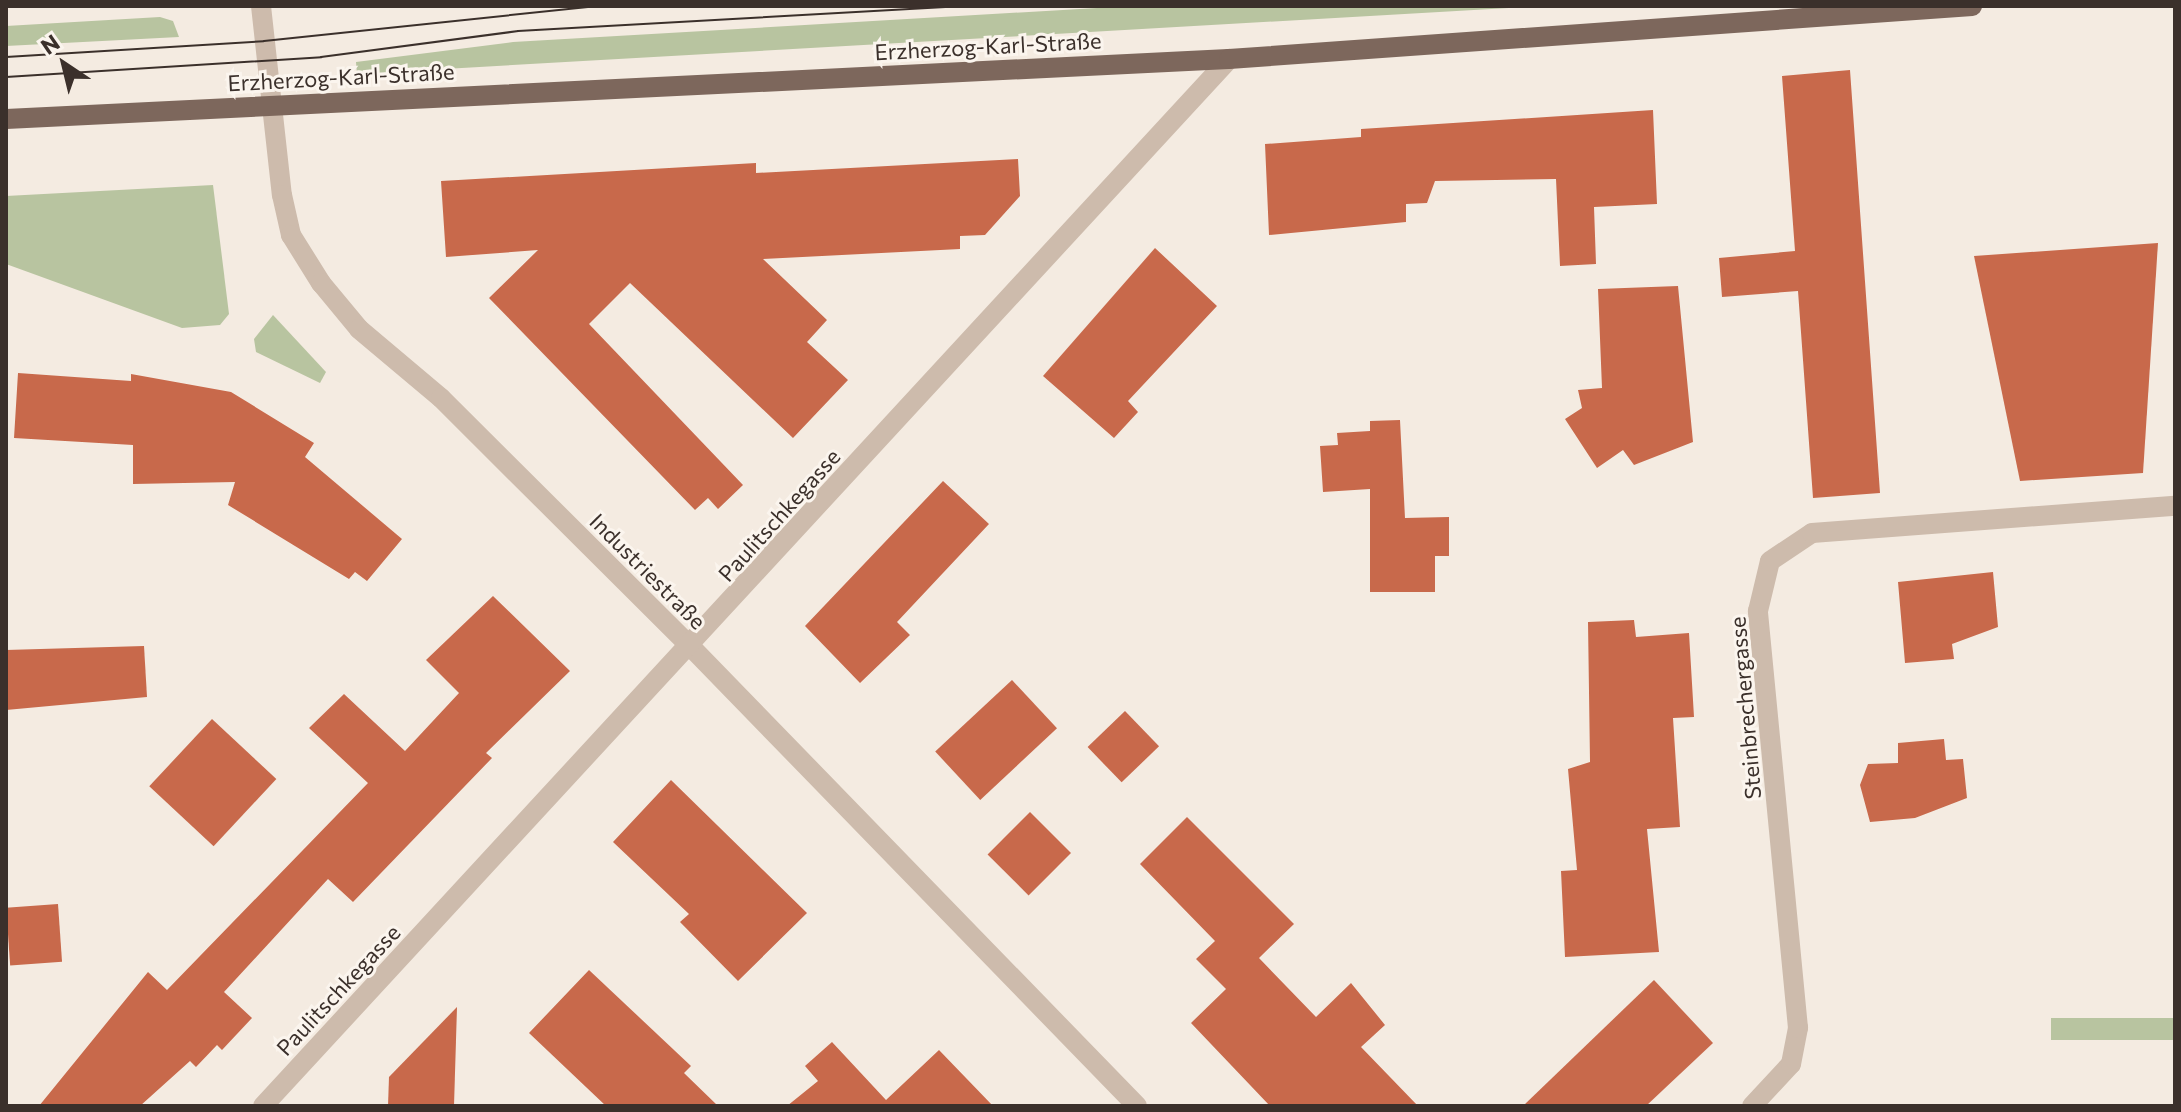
<!DOCTYPE html>
<html>
<head>
<meta charset="utf-8">
<style>
  body { margin:0 }
  #map { position:relative; width:2181px; height:1112px; overflow:hidden; background:#f4ebe1; font-family:Commissioner,sans-serif }
  div>[style] { position:absolute }
  .green>* { inset:0; background:#b8c4a0; transform-origin:0 0 }
  .building>* { inset:0; background:#c8694b; transform-origin:0 0 }
  .minor>* { height:20px; margin:-10px; padding:0 10px; transform-origin:10px; border-radius:10px; background:#cdbbac }
  .major>* { height:20px; margin:-10px; padding:0 10px; transform-origin:10px; border-radius:10px; background:#7d675c }
  .tram>* { height:2px; margin:-1px; padding:0 1px; transform-origin:1px; border-radius:1px; background:#3b302b }
  span { translate:-50% -50%; white-space:nowrap; text-align:center; line-height:1.15; -webkit-text-stroke:6px #fbf5ee; paint-order:stroke }
  .street-label { font-size:22px; color:#3b302b }
  .frame { position:absolute; inset:0; border:8px solid #3b302b; pointer-events:none }
  .north { position:absolute; left:24px; top:24px; width:80px; height:80px; -webkit-text-stroke:6px #fbf5ee; paint-order:stroke; rotate:325deg; font-size:22px; font-weight:700; line-height:32px; text-align:center; color:#3b302b }
  .north::after { content:''; display:block; margin:auto; width:28px; height:36px; background:#3b302b; clip-path:polygon(50% 0,100% 100%,50% 72%,0 100%) }
</style>
</head>
<body>
<div id="map">
  <div class="green">
    <i style="clip-path:polygon(1131px 6px,1544px 6px,357px 74px,356px 62px,513px 42px)"></i>
    <i style="clip-path:polygon(160px 17px,173px 21px,179px 37px,6px 46px,6px 26px)"></i>
    <i style="clip-path:polygon(213px 185px,229px 314px,220px 325px,182px 328px,6px 264px,6px 196px)"></i>
    <i style="clip-path:polygon(273px 315px,326px 372px,320px 383px,256px 352px,254px 339px)"></i>
    <i style="left:2175px;top:1018px;width:22px;height:124px;rotate:90deg"></i>
  </div>
  <div class="building">
    <i style="clip-path:polygon(1850px 70px,1880px 493px,1813px 498px,1798px 291px,1722px 297px,1719px 258px,1795px 251px,1782px 76px)"></i>
    <i style="clip-path:polygon(1653px 110px,1657px 204px,1594px 207px,1596px 264px,1560px 266px,1556px 179px,1435px 181px,1427px 203px,1406px 204px,1406px 222px,1269px 235px,1265px 144px,1361px 137px,1361px 129px)"></i>
    <i style="clip-path:polygon(1018px 159px,1020px 196px,985px 235px,960px 236px,960px 249px,763px 259px,827px 320px,807px 342px,848px 380px,793px 438px,630px 283px,589px 324px,743px 485px,718px 509px,708px 498px,695px 510px,489px 298px,538px 250px,446px 257px,441px 181px,756px 163px,756px 173px)"></i>
    <i style="clip-path:polygon(2158px 243px,2143px 473px,2020px 481px,1974px 256px)"></i>
    <i style="clip-path:polygon(1155px 248px,1217px 306px,1128px 401px,1138px 412px,1114px 438px,1043px 376px)"></i>
    <i style="clip-path:polygon(1678px 286px,1693px 442px,1634px 465px,1623px 450px,1597px 468px,1565px 419px,1582px 408px,1578px 390px,1602px 388px,1598px 289px)"></i>
    <i style="clip-path:polygon(18px 373px,131px 381px,131px 374px,231px 392px,314px 443px,305px 457px,402px 539px,367px 581px,355px 572px,349px 579px,228px 505px,235px 482px,133px 484px,133px 445px,14px 438px)"></i>
    <i style="clip-path:polygon(1400px 420px,1405px 518px,1449px 517px,1449px 556px,1435px 556px,1435px 592px,1370px 592px,1370px 489px,1323px 492px,1320px 446px,1338px 445px,1337px 433px,1370px 431px,1370px 421px)"></i>
    <i style="clip-path:polygon(943px 481px,989px 524px,897px 622px,910px 635px,860px 683px,805px 626px)"></i>
    <i style="clip-path:polygon(1993px 572px,1998px 627px,1952px 644px,1954px 659px,1905px 663px,1898px 582px)"></i>
    <i style="clip-path:polygon(493px 596px,570px 671px,486px 753px,492px 758px,353px 902px,328px 879px,224px 992px,252px 1018px,222px 1050px,217px 1045px,196px 1067px,190px 1061px,140px 1106px,39px 1106px,148px 972px,167px 990px,368px 783px,309px 728px,344px 694px,405px 751px,459px 693px,426px 660px)"></i>
    <i style="clip-path:polygon(1634px 620px,1636px 637px,1689px 633px,1694px 717px,1673px 718px,1680px 827px,1647px 829px,1659px 952px,1565px 957px,1561px 871px,1577px 870px,1568px 769px,1590px 762px,1588px 622px)"></i>
    <i style="clip-path:polygon(144px 646px,147px 697px,6px 710px,6px 650px)"></i>
    <i style="left:1012px;top:680px;width:66px;height:105px;rotate:47deg"></i>
    <i style="left:1125px;top:711px;width:49px;height:52px;rotate:46deg"></i>
    <i style="left:212px;top:719px;width:88px;height:92px;rotate:43deg"></i>
    <i style="clip-path:polygon(1944px 739px,1946px 760px,1963px 759px,1967px 798px,1915px 818px,1870px 822px,1860px 785px,1868px 764px,1898px 763px,1898px 743px)"></i>
    <i style="clip-path:polygon(671px 780px,807px 913px,738px 981px,680px 922px,689px 914px,613px 842px)"></i>
    <i style="left:1030px;top:812px;width:58px;height:60px;rotate:45deg"></i>
    <i style="clip-path:polygon(1187px 817px,1294px 924px,1259px 958px,1316px 1017px,1351px 983px,1385px 1025px,1361px 1047px,1418px 1106px,1270px 1106px,1191px 1023px,1226px 989px,1196px 959px,1215px 941px,1140px 864px)"></i>
    <i style="left:58px;top:904px;width:58px;height:52px;rotate:86deg"></i>
    <i style="clip-path:polygon(589px 970px,691px 1066px,684px 1073px,718px 1106px,606px 1106px,529px 1033px)"></i>
    <i style="clip-path:polygon(1654px 980px,1713px 1043px,1646px 1106px,1523px 1106px)"></i>
    <i style="clip-path:polygon(457px 1007px,454px 1106px,388px 1106px,389px 1077px)"></i>
    <i style="clip-path:polygon(832px 1042px,886px 1100px,939px 1050px,993px 1106px,787px 1106px,818px 1081px,805px 1066px)"></i>
  </div>
  <div class="minor">
    <i style="left:261px;top:6px;width:190px;rotate:83.7deg"></i>
    <i style="left:282px;top:195px;width:41px;rotate:77.3deg"></i>
    <i style="left:291px;top:235px;width:57px;rotate:58deg"></i>
    <i style="left:321px;top:283px;width:60px;rotate:50.4deg"></i>
    <i style="left:359px;top:329px;width:107px;rotate:40.1deg"></i>
    <i style="left:441px;top:398px;width:353px;rotate:44.9deg"></i>
    <i style="left:691px;top:647px;width:640px;rotate:45.82deg"></i>
    <i style="left:263px;top:1106px;width:1425px;rotate:-47.3deg"></i>
    <i style="left:1752px;top:1106px;width:57px;rotate:-47.1deg"></i>
    <i style="left:1791px;top:1064px;width:37px;rotate:-79deg"></i>
    <i style="left:1798px;top:1028px;width:419px;rotate:-95.5deg"></i>
    <i style="left:1758px;top:611px;width:51px;rotate:-76.5deg"></i>
    <i style="left:1770px;top:561px;width:50px;rotate:-33.7deg"></i>
    <i style="left:1812px;top:533px;width:364px;rotate:-4.3deg"></i>
  </div>
  <div class="major">
    <i style="left:6px;top:119px;width:1224px;rotate:-2.81deg"></i>
    <i style="left:1229px;top:59px;width:745px;rotate:-4.08deg"></i>
  </div>
  <div class="tram">
    <i style="left:6px;top:57px;width:258px;rotate:-3.5deg"></i>
    <i style="left:264px;top:41px;width:333px;rotate:-6deg"></i>
    <i style="left:6px;top:77px;width:316px;rotate:-3.6deg"></i>
    <i style="left:321px;top:57px;width:199px;rotate:-7.5deg"></i>
    <i style="left:518px;top:31px;width:446px;rotate:-3.2deg"></i>
  </div>
  <div class="street-label">
    <span style="left:988px;top:46px;rotate:-3deg">Erzherzog-Karl-Straße</span>
    <span style="left:341px;top:77px;rotate:-3deg">Erzherzog-Karl-Straße</span>
    <span style="left:779px;top:515px;rotate:-48deg">Paulitschkegasse</span>
    <span style="left:648px;top:571px;rotate:45deg">Industriestraße</span>
    <span style="left:1745px;top:708px;rotate:-95deg">Steinbrechergasse</span>
    <span style="left:338px;top:990px;rotate:-47deg">Paulitschkegasse</span>
  </div>
  <div class="frame"></div>
  <div class="north">N</div>
</div>
</body>
</html>
